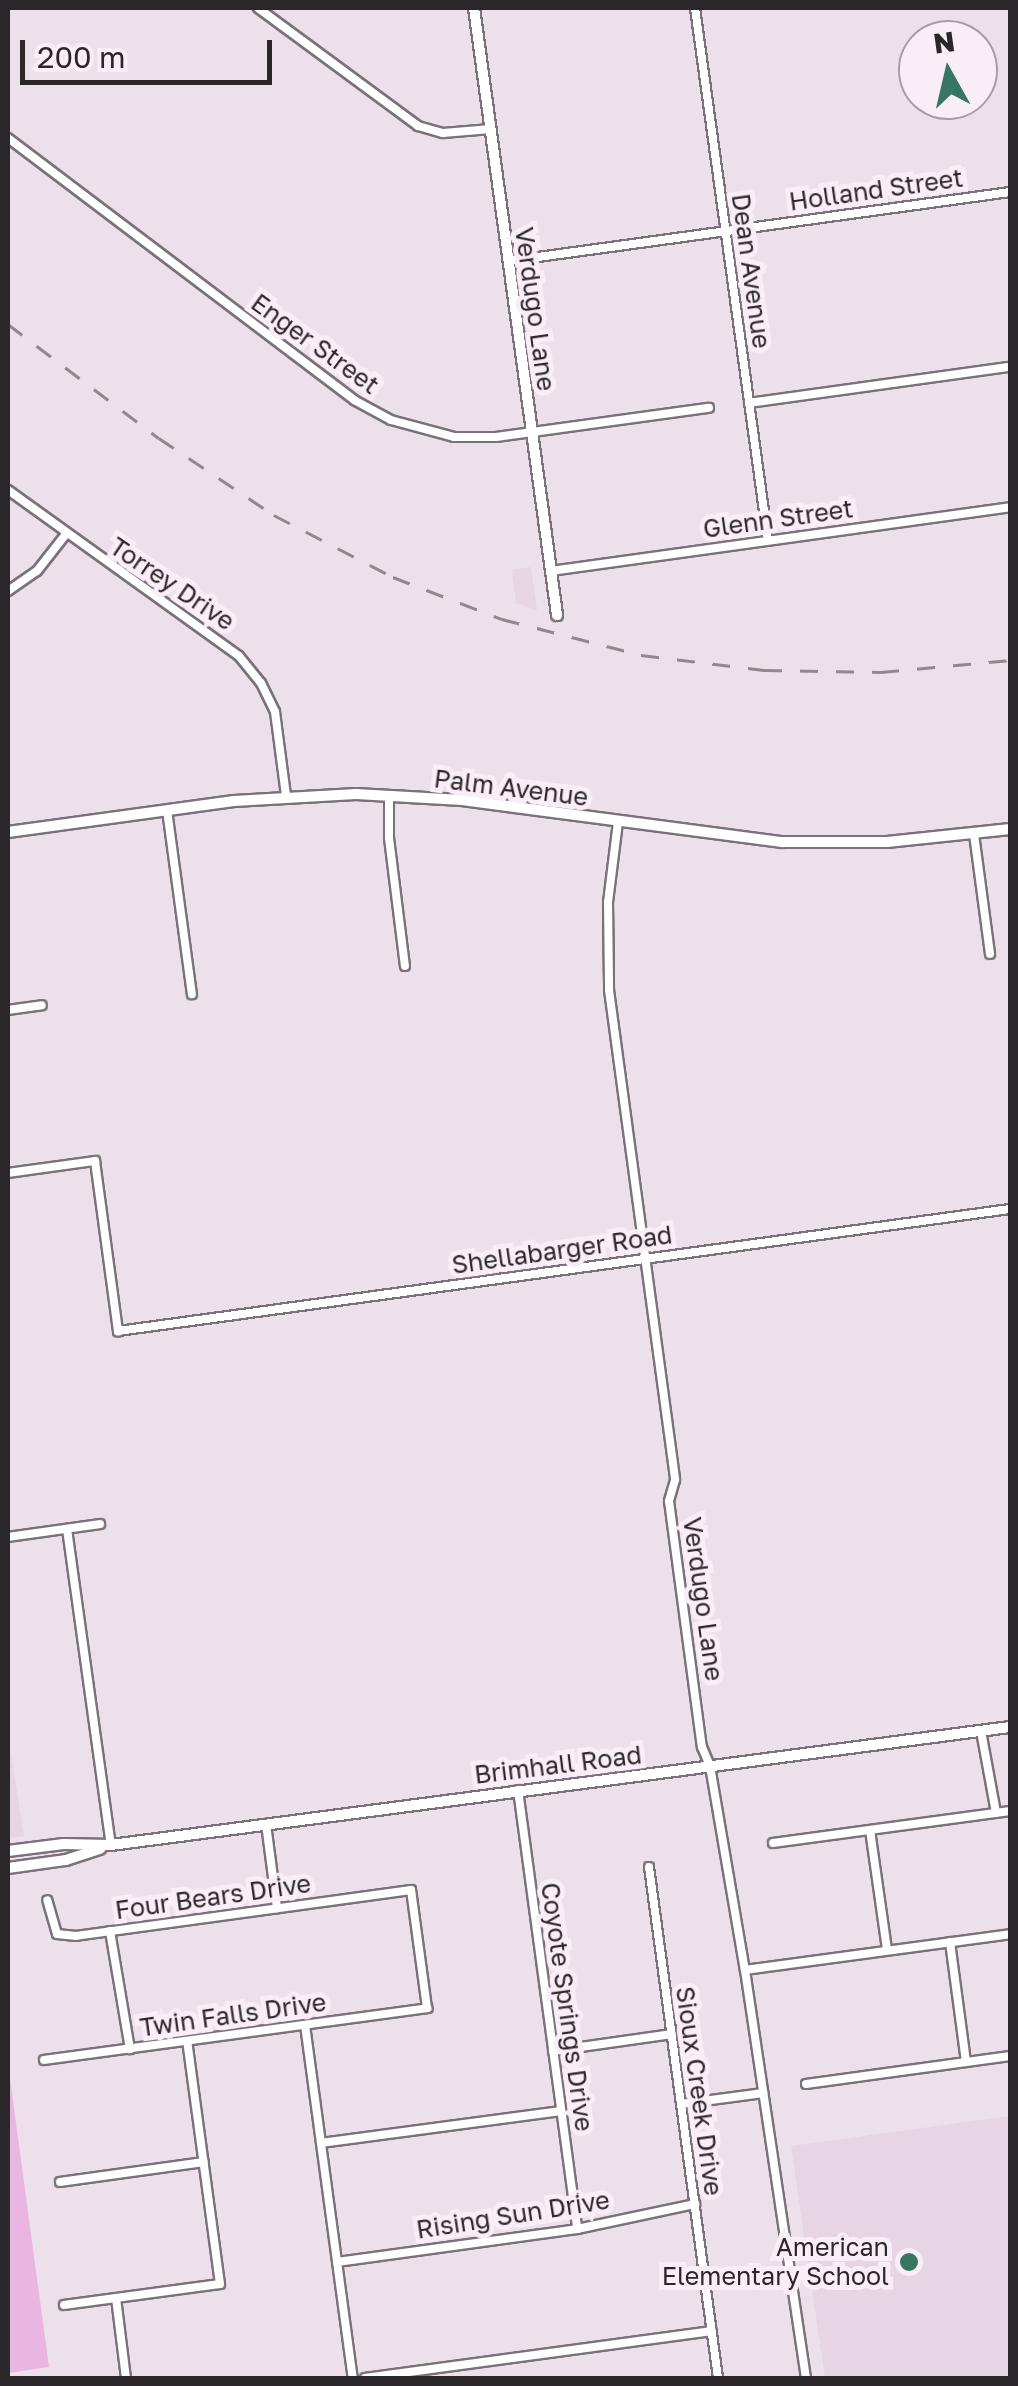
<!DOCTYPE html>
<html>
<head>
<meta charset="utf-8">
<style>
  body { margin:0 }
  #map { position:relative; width:1018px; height:2386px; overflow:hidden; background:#ece1ea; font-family:"Golos Text",sans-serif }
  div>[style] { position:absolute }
  .built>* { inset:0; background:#e6d5e3 }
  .green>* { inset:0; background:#e9b6e2 }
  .roads { filter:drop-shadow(2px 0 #7a7179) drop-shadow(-2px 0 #7a7179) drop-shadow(0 2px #7a7179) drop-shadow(0 -2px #7a7179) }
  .street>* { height:8px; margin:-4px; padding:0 4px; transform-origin:4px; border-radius:4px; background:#fff }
  .secondary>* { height:10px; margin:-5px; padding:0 5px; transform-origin:5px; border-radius:5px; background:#fff }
  .rail>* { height:2.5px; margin-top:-1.25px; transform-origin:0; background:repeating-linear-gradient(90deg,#8f888e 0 18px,transparent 0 36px) }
  .dots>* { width:28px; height:28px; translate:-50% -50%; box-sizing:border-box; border:5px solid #f9eef7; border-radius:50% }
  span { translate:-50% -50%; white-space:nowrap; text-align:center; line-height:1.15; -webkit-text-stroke:10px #f9eef7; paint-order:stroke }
  .street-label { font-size:25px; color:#2a2629 }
  .poi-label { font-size:25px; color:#2a2629 }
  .right { translate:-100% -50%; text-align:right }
  .frame { position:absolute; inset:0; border:10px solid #2a2629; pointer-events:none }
  .north { position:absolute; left:898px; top:20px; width:100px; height:100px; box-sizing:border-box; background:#f9eef7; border:2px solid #a69ea5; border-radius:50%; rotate:352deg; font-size:28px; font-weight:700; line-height:40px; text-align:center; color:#2a2629 }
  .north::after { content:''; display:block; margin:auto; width:35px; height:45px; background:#377663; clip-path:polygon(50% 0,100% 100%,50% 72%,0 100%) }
  .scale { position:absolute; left:20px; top:40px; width:252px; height:45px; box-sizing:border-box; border:5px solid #2a2629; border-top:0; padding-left:12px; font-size:30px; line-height:35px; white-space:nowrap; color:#2a2629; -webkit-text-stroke:8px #f9eef7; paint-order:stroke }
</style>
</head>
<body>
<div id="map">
  <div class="built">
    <i style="clip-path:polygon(531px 567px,531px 568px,537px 610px,516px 603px,512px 570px)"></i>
    <i style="clip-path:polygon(8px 1736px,24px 1836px,8px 1838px)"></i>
    <i style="clip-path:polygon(1010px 2116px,1010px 2378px,825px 2378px,791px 2146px)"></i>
  </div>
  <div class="green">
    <i style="clip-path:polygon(8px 2064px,49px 2367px,8px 2373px)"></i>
  </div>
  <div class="roads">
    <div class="street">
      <i style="left:258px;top:8px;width:199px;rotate:36.4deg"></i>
      <i style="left:418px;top:126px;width:26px;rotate:16deg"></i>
      <i style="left:443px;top:133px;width:48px;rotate:-4.8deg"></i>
      <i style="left:695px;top:8px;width:537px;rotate:82.19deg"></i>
      <i style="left:8px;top:138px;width:434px;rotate:37.1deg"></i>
      <i style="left:354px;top:400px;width:42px;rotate:28.4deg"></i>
      <i style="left:391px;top:420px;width:65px;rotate:15.1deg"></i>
      <i style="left:454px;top:437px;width:42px"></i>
      <i style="left:496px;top:437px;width:215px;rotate:-7.8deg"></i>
      <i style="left:509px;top:261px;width:506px;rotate:-7.84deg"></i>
      <i style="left:749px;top:403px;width:263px;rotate:-7.9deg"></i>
      <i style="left:8px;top:490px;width:284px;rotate:35.7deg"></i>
      <i style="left:239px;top:656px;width:35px;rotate:51deg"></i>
      <i style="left:261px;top:683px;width:32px;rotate:64deg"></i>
      <i style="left:275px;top:712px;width:85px;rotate:82.5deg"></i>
      <i style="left:551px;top:571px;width:463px;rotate:-7.9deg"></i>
      <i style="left:8px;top:591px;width:35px;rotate:-35deg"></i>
      <i style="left:37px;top:571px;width:47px;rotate:-51.9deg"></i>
      <i style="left:389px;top:795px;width:43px;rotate:90deg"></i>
      <i style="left:389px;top:838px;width:129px;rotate:82.9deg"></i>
      <i style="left:167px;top:810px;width:186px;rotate:82.3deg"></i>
      <i style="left:618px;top:822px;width:81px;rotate:97.1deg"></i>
      <i style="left:608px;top:902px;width:88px;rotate:89.3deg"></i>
      <i style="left:609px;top:990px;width:494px;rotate:82.3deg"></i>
      <i style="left:675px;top:1480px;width:22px;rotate:106deg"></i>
      <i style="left:669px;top:1501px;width:248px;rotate:82.4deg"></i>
      <i style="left:702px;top:1747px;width:21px;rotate:67deg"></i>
      <i style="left:710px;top:1766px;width:207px;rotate:80.3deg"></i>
      <i style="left:745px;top:1970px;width:413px;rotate:81.5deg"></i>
      <i style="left:974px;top:834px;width:121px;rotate:82.4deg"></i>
      <i style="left:8px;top:1010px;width:34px;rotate:-8deg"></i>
      <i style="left:8px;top:1173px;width:88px;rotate:-7.9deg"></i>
      <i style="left:95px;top:1161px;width:172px;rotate:82.3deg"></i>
      <i style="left:118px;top:1331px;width:900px;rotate:-7.79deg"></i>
      <i style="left:67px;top:1529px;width:319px;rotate:82.1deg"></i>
      <i style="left:8px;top:1537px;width:93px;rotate:-8deg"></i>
      <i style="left:981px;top:1731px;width:83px;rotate:79.6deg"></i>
      <i style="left:518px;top:1790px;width:443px;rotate:82.3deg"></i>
      <i style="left:266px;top:1824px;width:85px;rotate:82.5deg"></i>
      <i style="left:870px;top:1830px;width:121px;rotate:81.9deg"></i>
      <i style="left:773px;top:1843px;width:239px;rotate:-7.7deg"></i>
      <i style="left:649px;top:1867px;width:516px;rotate:82.31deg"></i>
      <i style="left:110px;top:1931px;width:120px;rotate:80.4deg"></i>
      <i style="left:950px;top:1942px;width:121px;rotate:82.4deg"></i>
      <i style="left:745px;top:1970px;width:267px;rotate:-7.7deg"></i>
      <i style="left:305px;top:2025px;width:356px;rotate:82.3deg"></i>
      <i style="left:553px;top:2051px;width:120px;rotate:-8.1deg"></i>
      <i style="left:44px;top:2060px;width:387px;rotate:-7.7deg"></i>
      <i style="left:427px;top:2008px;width:119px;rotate:-97.7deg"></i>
      <i style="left:411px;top:1890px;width:338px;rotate:172.2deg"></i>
      <i style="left:76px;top:1936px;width:19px;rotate:-174deg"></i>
      <i style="left:57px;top:1934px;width:35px;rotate:-106deg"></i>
      <i style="left:806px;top:2084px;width:206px;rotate:-7.8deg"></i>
      <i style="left:681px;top:2104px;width:83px;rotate:-7.6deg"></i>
      <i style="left:321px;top:2143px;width:242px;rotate:-7.6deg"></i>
      <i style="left:60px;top:2182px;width:145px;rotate:-7.9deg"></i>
      <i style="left:337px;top:2262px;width:242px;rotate:-7.8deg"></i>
      <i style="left:577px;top:2229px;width:121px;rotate:-12deg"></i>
      <i style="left:116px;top:2298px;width:81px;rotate:82.9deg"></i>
      <i style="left:64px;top:2305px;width:157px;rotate:-7.7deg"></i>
      <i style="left:220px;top:2284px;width:245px;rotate:-97.7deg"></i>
      <i style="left:365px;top:2378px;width:350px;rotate:-7.7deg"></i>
    </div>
    <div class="secondary">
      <i style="left:474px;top:8px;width:613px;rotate:82.21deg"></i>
      <i style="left:8px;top:832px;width:228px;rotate:-7.8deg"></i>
      <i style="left:234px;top:801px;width:122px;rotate:-3.3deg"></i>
      <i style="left:356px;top:794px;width:106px;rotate:3.2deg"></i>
      <i style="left:462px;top:800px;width:323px;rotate:7.5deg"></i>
      <i style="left:782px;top:842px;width:105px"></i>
      <i style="left:887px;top:842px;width:124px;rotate:-6deg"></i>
      <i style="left:8px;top:1851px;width:56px;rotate:-7.1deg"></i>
      <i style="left:64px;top:1844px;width:47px;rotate:1.2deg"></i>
      <i style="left:111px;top:1845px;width:907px;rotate:-7.48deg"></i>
      <i style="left:8px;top:1868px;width:59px;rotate:-7.9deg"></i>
      <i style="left:66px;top:1860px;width:36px;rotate:-18deg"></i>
    </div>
  </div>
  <div class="rail">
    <i style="left:8px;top:324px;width:189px;rotate:37.1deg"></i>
    <i style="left:159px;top:438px;width:138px;rotate:33.8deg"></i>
    <i style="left:274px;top:515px;width:134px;rotate:27.5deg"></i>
    <i style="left:393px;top:577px;width:117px;rotate:21.1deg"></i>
    <i style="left:502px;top:619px;width:144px;rotate:14.5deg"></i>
    <i style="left:641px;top:655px;width:124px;rotate:7deg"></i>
    <i style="left:764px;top:670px;width:117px;rotate:1deg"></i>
    <i style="left:881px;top:672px;width:130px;rotate:-5.3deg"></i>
  </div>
  <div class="dots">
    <i style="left:909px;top:2262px;background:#377663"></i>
  </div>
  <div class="street-label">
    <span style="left:876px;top:190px;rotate:-8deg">Holland Street</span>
    <span style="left:751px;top:271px;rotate:82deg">Dean Avenue</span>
    <span style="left:535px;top:309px;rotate:82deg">Verdugo Lane</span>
    <span style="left:315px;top:344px;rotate:36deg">Enger Street</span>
    <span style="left:778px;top:519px;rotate:-8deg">Glenn Street</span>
    <span style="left:172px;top:584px;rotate:34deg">Torrey Drive</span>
    <span style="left:511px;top:788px;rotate:7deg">Palm Avenue</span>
    <span style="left:562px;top:1250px;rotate:-8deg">Shellabarger Road</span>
    <span style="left:703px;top:1599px;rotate:82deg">Verdugo Lane</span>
    <span style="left:558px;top:1765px;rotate:-7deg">Brimhall Road</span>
    <span style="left:213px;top:1897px;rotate:-8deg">Four Bears Drive</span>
    <span style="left:567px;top:2007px;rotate:82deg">Coyote Springs Drive</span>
    <span style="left:233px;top:2015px;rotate:-8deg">Twin Falls Drive</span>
    <span style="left:699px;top:2091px;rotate:82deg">Sioux Creek Drive</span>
    <span style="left:513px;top:2215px;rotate:-9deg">Rising Sun Drive</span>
  </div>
  <div class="poi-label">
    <span class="right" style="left:889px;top:2262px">American<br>Elementary School</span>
  </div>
  <div class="frame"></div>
  <div class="north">N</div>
  <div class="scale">200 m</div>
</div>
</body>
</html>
